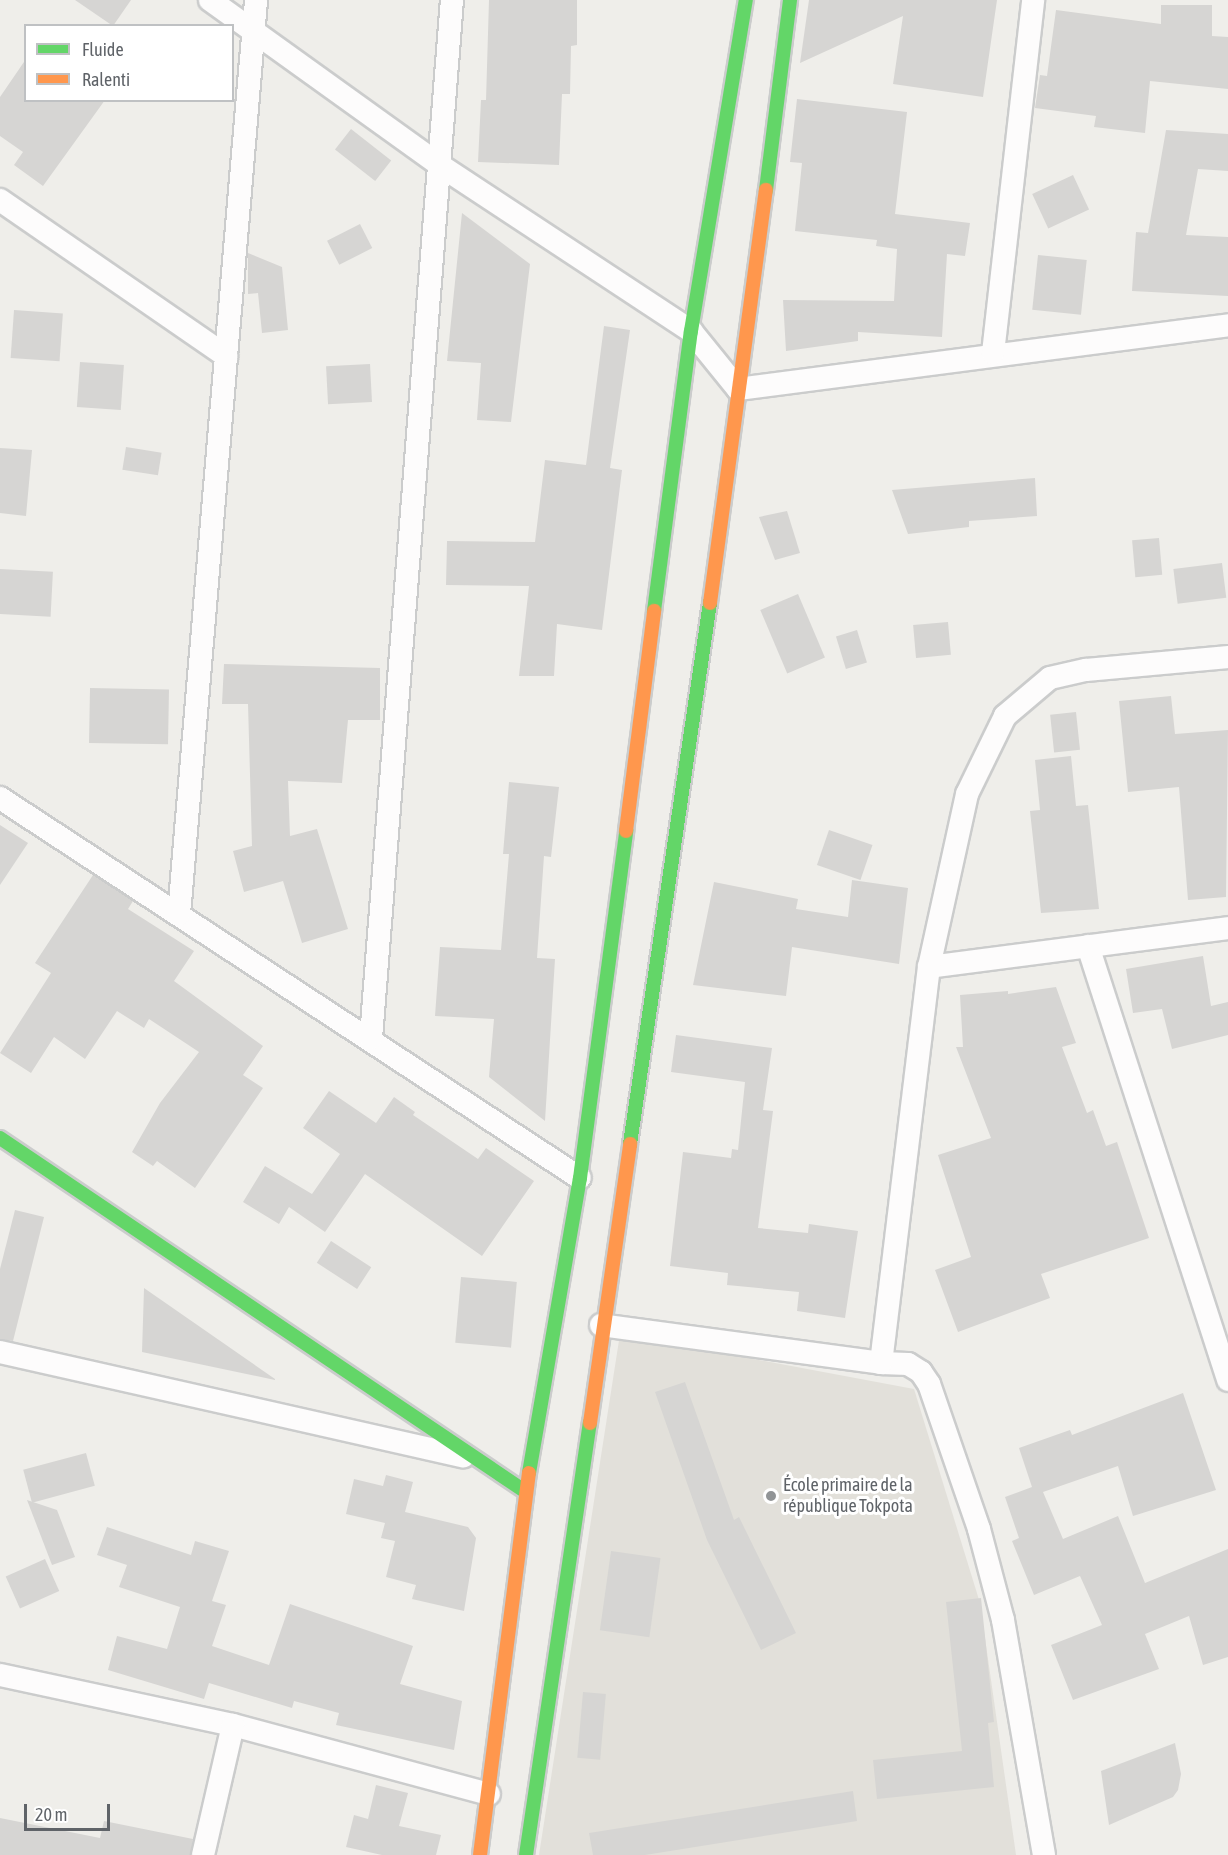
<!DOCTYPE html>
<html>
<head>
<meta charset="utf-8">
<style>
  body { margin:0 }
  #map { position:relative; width:1228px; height:1855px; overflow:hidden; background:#efeeea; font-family:"Asap Condensed",sans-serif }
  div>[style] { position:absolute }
  .education>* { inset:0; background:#e2e0da }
  .building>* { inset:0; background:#d6d5d3; transform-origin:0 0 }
  .roads { filter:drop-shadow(2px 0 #cbcccc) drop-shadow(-2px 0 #cbcccc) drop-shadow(0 2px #cbcccc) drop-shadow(0 -2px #cbcccc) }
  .street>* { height:22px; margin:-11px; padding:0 11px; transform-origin:11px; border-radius:11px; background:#fdfcfc }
  .fast>* { height:14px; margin:-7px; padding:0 7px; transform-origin:7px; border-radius:7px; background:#63d668 }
  .slow>* { height:14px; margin:-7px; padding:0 7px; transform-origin:7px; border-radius:7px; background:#ff974d }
  .dots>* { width:16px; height:16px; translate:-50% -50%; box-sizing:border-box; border:3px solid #fff; border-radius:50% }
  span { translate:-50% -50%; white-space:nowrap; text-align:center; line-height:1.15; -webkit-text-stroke:6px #fff; paint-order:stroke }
  .poi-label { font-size:18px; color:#5f6368 }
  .left { translate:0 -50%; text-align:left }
  .legend { position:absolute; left:24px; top:24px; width:210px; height:78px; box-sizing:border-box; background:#fff; border:2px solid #bfc1c3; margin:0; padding:8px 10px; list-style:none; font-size:18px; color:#5f6368 }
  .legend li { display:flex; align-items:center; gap:12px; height:30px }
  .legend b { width:30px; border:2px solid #bfc1c3 }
  .scale { position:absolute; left:24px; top:1804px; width:86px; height:27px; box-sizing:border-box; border:3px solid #5f6368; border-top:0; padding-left:8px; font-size:18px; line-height:21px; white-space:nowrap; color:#5f6368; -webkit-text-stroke:4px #fff; paint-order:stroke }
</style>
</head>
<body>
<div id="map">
  <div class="education">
    <i style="clip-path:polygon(620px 1334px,914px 1389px,980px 1603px,1016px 1855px,539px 1855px)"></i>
  </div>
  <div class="building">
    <i style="clip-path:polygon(75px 0,131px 0,113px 26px)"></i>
    <i style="clip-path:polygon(489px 0,577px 0,577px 45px,571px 46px,570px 94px,562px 94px,559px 165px,478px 162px,481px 100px,486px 100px)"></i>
    <i style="clip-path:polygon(809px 0,997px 0,983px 97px,893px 84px,903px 16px,800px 63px)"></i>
    <i style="clip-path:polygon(1161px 5px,1212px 5px,1212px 36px,1228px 37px,1228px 89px,1150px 81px,1145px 133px,1094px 127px,1096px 116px,1035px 108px,1040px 75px,1047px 76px,1056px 10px,1161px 24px)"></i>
    <i style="clip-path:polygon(26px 59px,26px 100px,105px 100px,43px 186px,14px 165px,23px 152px,0 136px,0 97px)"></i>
    <i style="clip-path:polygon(797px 99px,907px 112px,895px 214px,970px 223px,965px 256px,947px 254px,942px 337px,858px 332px,858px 341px,786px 351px,783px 300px,894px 301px,897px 249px,876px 246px,877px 240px,795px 231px,802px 163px,790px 162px)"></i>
    <i style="left:351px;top:129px;width:51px;height:26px;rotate:38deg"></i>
    <i style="clip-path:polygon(1166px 130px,1228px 134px,1228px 171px,1198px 169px,1186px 235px,1228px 237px,1228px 296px,1132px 291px,1136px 232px,1148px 233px)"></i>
    <i style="left:1073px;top:175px;width:38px;height:45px;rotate:65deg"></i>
    <i style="clip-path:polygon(462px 213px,530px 264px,511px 422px,477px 420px,481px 363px,447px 361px)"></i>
    <i style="left:360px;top:224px;width:27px;height:37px;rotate:63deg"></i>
    <i style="clip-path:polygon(248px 253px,282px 267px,288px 330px,262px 333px,258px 293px,248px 294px)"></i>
    <i style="left:1038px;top:255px;width:49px;height:55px;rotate:6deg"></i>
    <i style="left:14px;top:310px;width:49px;height:48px;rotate:4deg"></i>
    <i style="clip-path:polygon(604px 326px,630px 330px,610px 468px,622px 470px,602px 630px,557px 624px,554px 676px,519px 676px,529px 586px,446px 585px,447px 541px,535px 542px,545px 460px,586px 465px)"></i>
    <i style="left:80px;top:362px;width:44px;height:45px;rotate:4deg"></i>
    <i style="left:370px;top:364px;width:38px;height:44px;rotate:87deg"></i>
    <i style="left:126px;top:447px;width:36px;height:23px;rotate:9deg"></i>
    <i style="clip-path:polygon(0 448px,32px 450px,26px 516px,0 513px)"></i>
    <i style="clip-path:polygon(1035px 478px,1037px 516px,969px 521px,969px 527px,908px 534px,892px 490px)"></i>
    <i style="clip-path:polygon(787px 511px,800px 553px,775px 560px,759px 517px)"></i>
    <i style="left:1159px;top:538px;width:37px;height:27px;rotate:85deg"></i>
    <i style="left:1222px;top:563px;width:35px;height:49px;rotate:83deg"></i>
    <i style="left:0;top:569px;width:53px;height:45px;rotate:3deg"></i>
    <i style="left:798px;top:594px;width:69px;height:41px;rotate:67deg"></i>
    <i style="left:948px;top:622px;width:33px;height:35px;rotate:85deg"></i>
    <i style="left:857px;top:630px;width:34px;height:22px;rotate:73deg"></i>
    <i style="clip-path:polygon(224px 664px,380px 668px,380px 720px,348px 720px,342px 783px,288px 781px,290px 836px,317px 829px,348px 929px,302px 943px,283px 881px,244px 892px,233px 851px,252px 846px,248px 704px,222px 704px)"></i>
    <i style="left:90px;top:688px;width:79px;height:55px;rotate:1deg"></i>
    <i style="clip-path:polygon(1171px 696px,1175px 734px,1228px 730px,1226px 897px,1188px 900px,1179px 787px,1128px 792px,1119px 701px)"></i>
    <i style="left:1076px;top:712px;width:38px;height:26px;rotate:84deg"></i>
    <i style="clip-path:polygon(1071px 756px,1076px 806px,1088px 805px,1099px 909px,1041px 913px,1030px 811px,1040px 810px,1035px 760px)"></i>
    <i style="clip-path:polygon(509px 782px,559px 787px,551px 857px,544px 856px,537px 958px,555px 959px,545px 1121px,489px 1077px,494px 1019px,435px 1016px,440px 947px,501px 950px,509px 854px,503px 854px)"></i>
    <i style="clip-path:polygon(0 825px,28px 843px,0 885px)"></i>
    <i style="left:829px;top:830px;width:46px;height:37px;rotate:19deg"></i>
    <i style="clip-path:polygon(93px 875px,133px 901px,128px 909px,194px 951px,174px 981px,263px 1046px,243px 1075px,263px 1088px,195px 1188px,157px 1161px,153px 1166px,132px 1152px,160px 1103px,199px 1052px,149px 1019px,144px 1028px,117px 1011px,85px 1059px,54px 1037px,31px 1073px,0 1053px,51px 973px,35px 963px)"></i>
    <i style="clip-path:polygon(852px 880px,908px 888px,899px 964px,792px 947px,786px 996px,693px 985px,714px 882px,798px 899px,796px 909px,848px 917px)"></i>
    <i style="clip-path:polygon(1203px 956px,1211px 1006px,1228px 1002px,1228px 1035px,1172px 1049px,1162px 1009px,1133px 1013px,1126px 969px)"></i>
    <i style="clip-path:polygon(1056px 987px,1076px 1043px,1062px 1047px,1087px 1113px,1093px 1110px,1106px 1146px,1117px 1142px,1149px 1238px,1041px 1274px,1050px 1298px,958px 1332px,935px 1270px,971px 1257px,938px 1155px,991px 1138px,956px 1047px,963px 1047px,960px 995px,1008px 991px,1008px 994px)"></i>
    <i style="clip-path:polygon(676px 1035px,772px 1048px,763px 1110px,773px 1111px,758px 1228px,808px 1233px,809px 1224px,858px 1231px,845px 1318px,797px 1311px,799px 1292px,727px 1285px,728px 1273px,670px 1266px,683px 1152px,731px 1158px,732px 1149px,738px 1150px,745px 1082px,671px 1072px)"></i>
    <i style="clip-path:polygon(329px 1091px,376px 1123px,394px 1097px,415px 1112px,413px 1115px,478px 1159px,486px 1148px,534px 1181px,482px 1256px,365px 1174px,325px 1232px,289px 1207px,279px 1224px,243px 1202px,265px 1166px,312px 1194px,340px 1154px,303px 1128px)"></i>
    <i style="clip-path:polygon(15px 1210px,44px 1217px,13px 1341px,0 1339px,0 1269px)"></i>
    <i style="left:331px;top:1241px;width:48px;height:26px;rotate:33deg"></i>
    <i style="left:461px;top:1277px;width:56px;height:66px;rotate:5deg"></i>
    <i style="clip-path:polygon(144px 1288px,275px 1379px,275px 1380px,142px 1352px)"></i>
    <i style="clip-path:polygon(685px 1382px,734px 1520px,739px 1517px,796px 1633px,761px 1650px,707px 1540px,655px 1392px)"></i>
    <i style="clip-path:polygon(1183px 1393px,1216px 1490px,1133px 1516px,1118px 1466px,1043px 1492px,1063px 1539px,1118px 1516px,1145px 1583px,1228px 1549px,1228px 1657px,1203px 1665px,1189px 1616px,1145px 1634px,1159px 1669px,1073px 1700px,1051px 1645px,1102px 1625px,1080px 1576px,1034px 1595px,1012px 1541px,1019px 1538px,1005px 1497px,1032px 1487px,1019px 1448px,1070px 1430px,1072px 1435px)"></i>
    <i style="left:86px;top:1453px;width:34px;height:65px;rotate:75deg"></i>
    <i style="clip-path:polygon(386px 1475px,413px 1482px,405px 1512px,468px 1527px,476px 1538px,464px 1611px,412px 1599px,416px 1585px,386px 1577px,395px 1541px,381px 1538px,385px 1523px,346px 1514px,354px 1479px,383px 1486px)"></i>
    <i style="clip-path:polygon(27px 1500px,57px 1510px,75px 1557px,52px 1565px)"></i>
    <i style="clip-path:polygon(107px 1527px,191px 1555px,195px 1541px,229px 1551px,212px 1601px,226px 1605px,212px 1646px,269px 1665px,290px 1604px,413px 1646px,400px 1684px,462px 1701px,454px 1750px,336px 1725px,339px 1713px,294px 1701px,292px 1708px,209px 1683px,204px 1699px,108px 1670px,117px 1636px,167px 1649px,180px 1607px,119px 1587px,127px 1565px,97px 1555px)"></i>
    <i style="left:611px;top:1551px;width:50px;height:80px;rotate:8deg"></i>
    <i style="left:45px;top:1559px;width:35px;height:43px;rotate:66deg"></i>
    <i style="clip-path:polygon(981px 1598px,994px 1722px,988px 1723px,994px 1787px,877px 1799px,873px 1760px,962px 1751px,946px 1602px)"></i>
    <i style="left:583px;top:1692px;width:23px;height:66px;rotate:5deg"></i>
    <i style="clip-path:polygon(1175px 1743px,1181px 1774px,1178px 1790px,1173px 1797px,1109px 1825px,1101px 1771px)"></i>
    <i style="clip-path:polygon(376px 1785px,408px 1793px,399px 1826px,441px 1835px,436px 1855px,382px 1855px,346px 1847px,354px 1815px,368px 1819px)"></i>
    <i style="clip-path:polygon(853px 1791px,857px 1821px,645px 1855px,593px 1855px,589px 1833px)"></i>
    <i style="clip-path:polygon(0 1818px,100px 1838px,104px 1821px,193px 1839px,190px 1855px,0 1855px)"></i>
  </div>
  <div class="roads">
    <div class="street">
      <i style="left:210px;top:0;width:284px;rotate:35.7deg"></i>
      <i style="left:441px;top:166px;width:300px;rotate:33.4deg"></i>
      <i style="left:691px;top:331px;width:75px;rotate:51deg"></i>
      <i style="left:738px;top:389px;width:494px;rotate:-7.4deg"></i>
      <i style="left:0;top:200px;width:275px;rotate:34.6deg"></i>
      <i style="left:993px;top:353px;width:355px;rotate:-83.5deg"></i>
      <i style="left:0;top:798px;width:693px;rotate:33.23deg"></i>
      <i style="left:179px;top:914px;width:917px;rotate:-85.18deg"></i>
      <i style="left:1088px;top:946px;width:456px;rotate:72.1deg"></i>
      <i style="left:929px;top:967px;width:302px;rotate:-7.4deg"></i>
      <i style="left:371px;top:1038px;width:1041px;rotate:-85.54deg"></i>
      <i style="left:601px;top:1325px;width:283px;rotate:7.7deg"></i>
      <i style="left:0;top:1352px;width:475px;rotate:12.7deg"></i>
      <i style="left:0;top:1675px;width:238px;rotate:12.1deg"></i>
      <i style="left:233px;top:1725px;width:265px;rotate:15.1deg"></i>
      <i style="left:203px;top:1855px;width:133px;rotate:-77deg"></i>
      <i style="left:1044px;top:1855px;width:239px;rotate:-99.9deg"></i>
      <i style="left:1003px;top:1620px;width:94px;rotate:-104.8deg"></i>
      <i style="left:979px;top:1529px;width:153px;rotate:-109deg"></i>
      <i style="left:929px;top:1384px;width:14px;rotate:-124deg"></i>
      <i style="left:921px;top:1372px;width:15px;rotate:-148deg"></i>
      <i style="left:908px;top:1364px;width:27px;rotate:-178deg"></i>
      <i style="left:881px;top:1363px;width:399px;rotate:-83.1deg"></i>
      <i style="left:929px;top:967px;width:177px;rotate:-77.6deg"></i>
      <i style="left:967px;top:794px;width:87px;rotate:-64deg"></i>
      <i style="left:1005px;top:716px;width:59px;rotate:-40.2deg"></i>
      <i style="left:1050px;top:678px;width:37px;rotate:-13deg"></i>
      <i style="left:1086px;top:670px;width:143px;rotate:-5.2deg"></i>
    </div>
    <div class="fast">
      <i style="left:766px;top:190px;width:192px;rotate:-82.8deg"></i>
      <i style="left:654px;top:611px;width:282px;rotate:-82.5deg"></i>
      <i style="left:691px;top:331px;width:336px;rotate:-80.6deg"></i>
      <i style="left:0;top:1138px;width:634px;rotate:33.94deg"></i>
      <i style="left:630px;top:1144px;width:547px;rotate:-81.59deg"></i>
      <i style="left:529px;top:1473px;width:299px;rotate:-80.2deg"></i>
      <i style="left:580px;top:1178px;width:350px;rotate:-82.4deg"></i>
      <i style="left:526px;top:1855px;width:437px;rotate:-81.6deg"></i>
    </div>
    <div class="slow">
      <i style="left:710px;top:603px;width:417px;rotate:-82.3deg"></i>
      <i style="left:626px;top:831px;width:222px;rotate:-82.7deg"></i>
      <i style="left:590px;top:1423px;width:282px;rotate:-81.8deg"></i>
      <i style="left:480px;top:1855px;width:385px;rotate:-82.7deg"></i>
    </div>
  </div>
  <div class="dots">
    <i style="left:771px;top:1496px;background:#919496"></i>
  </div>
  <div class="poi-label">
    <span class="left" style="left:783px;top:1496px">École primaire de la<br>république Tokpota</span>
  </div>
  <ul class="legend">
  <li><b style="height:8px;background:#63d668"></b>Fluide</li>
  <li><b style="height:8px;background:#ff974d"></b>Ralenti</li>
  </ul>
  <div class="scale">20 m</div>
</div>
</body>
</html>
